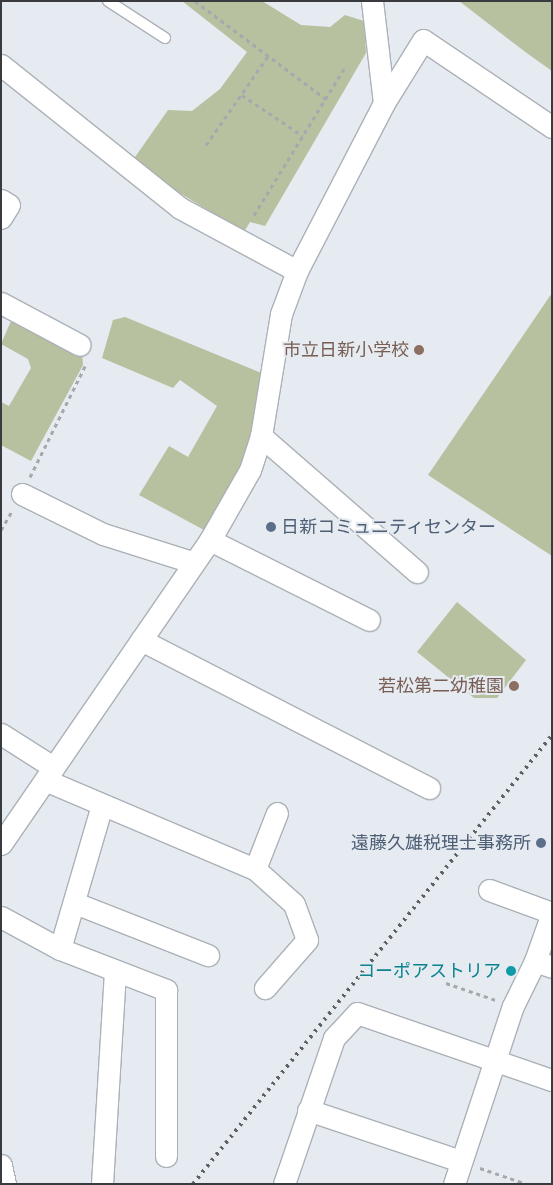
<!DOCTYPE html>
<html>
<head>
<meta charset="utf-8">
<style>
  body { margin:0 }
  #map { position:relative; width:553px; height:1185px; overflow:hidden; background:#e5ebf1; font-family:Bitter,"Noto Sans JP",serif }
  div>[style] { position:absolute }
  .green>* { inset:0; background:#b7c09f }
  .path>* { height:3px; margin-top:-1.5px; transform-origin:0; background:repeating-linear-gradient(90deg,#a5a9ae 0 4px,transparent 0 8px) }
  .roads { filter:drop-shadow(1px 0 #abb1b7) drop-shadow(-1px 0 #abb1b7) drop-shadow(0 1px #abb1b7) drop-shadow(0 -1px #abb1b7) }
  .service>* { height:10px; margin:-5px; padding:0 5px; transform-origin:5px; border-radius:5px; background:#fff }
  .minor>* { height:21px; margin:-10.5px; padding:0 10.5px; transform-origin:10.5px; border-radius:10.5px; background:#fff }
  .rail>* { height:4px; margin-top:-2px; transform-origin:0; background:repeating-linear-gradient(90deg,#5e6064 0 2.5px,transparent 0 7.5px) }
  .dots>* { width:14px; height:14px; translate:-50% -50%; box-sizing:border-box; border:2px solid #e5ebf1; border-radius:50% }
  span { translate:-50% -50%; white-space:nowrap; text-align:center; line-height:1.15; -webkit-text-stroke:4px #e5ebf1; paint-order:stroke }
  .education-label { font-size:18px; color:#785e54 }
  .right { translate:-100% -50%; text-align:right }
  .service-label { font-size:18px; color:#4e5e75 }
  .left { translate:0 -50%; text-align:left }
  .culture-label { font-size:18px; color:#0d838f }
  .frame { position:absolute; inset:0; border:2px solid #393b3e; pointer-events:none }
</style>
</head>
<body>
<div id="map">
  <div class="green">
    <i style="clip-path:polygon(182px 1px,262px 1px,301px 25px,330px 27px,345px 15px,364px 21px,366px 53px,265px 226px,250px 222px,244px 232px,165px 184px,133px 160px,168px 110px,192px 111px,220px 89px,247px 52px)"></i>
    <i style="clip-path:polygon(459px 1px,552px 1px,552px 71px,528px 54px)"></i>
    <i style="clip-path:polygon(552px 293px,552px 556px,428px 475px)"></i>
    <i style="clip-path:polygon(14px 314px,82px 353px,83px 365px,31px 461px,1px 445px,1px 402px,9px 406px,31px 368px,28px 359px,1px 344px)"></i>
    <i style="clip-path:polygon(125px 317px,264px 374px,251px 450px,204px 530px,139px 495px,169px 446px,188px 457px,217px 406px,180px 380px,173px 388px,102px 358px,113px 320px)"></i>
    <i style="clip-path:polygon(457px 602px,526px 660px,497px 698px,474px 698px,417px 652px)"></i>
  </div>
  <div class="path">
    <i style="left:195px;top:1px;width:164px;rotate:36.8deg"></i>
    <i style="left:242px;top:95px;width:73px;rotate:33.9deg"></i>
    <i style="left:206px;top:145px;width:108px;rotate:-55.1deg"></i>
    <i style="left:254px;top:215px;width:174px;rotate:-58.4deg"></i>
    <i style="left:30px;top:477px;width:128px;rotate:-63.6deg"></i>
    <i style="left:1px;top:530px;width:24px;rotate:-60deg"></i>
    <i style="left:446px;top:983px;width:53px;rotate:18.8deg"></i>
    <i style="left:480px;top:1168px;width:50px;rotate:18.8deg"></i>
  </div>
  <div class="roads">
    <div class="service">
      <i style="left:108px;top:1px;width:68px;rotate:33deg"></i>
    </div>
    <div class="minor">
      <i style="left:1px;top:65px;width:229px;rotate:38.6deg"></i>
      <i style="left:180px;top:208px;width:133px;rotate:28.3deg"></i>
      <i style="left:384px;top:103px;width:74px;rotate:-58.2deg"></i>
      <i style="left:423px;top:40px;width:156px;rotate:34deg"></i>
      <i style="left:1px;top:200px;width:9px;rotate:32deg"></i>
      <i style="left:9px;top:205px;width:15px;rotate:122deg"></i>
      <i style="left:1px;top:303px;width:89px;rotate:28deg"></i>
      <i style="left:261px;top:436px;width:207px;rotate:41.1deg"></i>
      <i style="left:22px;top:494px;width:90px;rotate:26.3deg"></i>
      <i style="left:103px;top:534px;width:93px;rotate:17.5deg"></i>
      <i style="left:210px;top:540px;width:178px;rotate:26.7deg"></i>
      <i style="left:141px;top:640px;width:324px;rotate:27.2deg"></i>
      <i style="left:1px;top:734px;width:62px;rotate:32.4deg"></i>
      <i style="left:45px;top:780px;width:228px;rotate:23deg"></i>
      <i style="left:255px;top:869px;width:52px;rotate:41.9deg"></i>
      <i style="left:294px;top:904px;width:38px;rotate:70deg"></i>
      <i style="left:307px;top:940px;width:64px;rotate:131.2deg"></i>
      <i style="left:102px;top:805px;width:150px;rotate:106.3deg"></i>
      <i style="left:60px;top:949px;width:114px;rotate:21.1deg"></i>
      <i style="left:166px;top:990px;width:166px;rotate:90deg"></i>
      <i style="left:1px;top:844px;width:369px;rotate:-55.5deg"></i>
      <i style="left:210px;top:540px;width:81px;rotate:-60.3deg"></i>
      <i style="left:250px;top:470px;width:36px;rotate:-72deg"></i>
      <i style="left:261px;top:436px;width:124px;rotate:-80.7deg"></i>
      <i style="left:281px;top:314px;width:46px;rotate:-69.6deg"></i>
      <i style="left:297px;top:271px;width:189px;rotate:-62.6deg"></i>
      <i style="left:384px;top:103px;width:103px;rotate:-96.7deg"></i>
      <i style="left:255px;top:869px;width:60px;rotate:-68.6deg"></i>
      <i style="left:75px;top:903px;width:143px;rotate:21.4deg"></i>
      <i style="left:1px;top:917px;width:67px;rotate:28.5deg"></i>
      <i style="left:535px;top:961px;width:18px;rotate:19deg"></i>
      <i style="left:308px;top:1110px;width:160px;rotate:18.5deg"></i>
      <i style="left:1px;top:1165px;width:19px;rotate:78deg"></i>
      <i style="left:102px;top:1184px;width:214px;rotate:-86.5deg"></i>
      <i style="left:284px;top:1184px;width:154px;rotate:-71.1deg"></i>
      <i style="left:334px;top:1038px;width:34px;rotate:-47deg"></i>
      <i style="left:357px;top:1013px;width:206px;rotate:19deg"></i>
      <i style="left:454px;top:1184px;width:188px;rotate:-71.7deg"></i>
      <i style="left:513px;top:1006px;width:50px;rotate:-63.9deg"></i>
      <i style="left:535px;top:961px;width:51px;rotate:-70.5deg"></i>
      <i style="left:552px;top:913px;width:67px;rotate:-159.9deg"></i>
    </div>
  </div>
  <div class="rail">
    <i style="left:193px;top:1184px;width:575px;rotate:-51.36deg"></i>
  </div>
  <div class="dots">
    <i style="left:419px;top:350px;background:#8d6e63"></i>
    <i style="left:271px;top:527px;background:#5c6f8a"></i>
    <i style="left:514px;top:686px;background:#8d6e63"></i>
    <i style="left:541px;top:843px;background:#5c6f8a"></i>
    <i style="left:511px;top:971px;background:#0f9aa8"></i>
  </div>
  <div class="education-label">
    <span class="right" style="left:409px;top:350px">市立日新小学校</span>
    <span class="right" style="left:504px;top:686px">若松第二幼稚園</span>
  </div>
  <div class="service-label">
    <span class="left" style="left:281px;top:527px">日新コミュニティセンター</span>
    <span class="right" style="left:531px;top:843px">遠藤久雄税理士事務所</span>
  </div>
  <div class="culture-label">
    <span class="right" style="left:501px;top:971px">コーポアストリア</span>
  </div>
  <div class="frame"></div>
</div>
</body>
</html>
